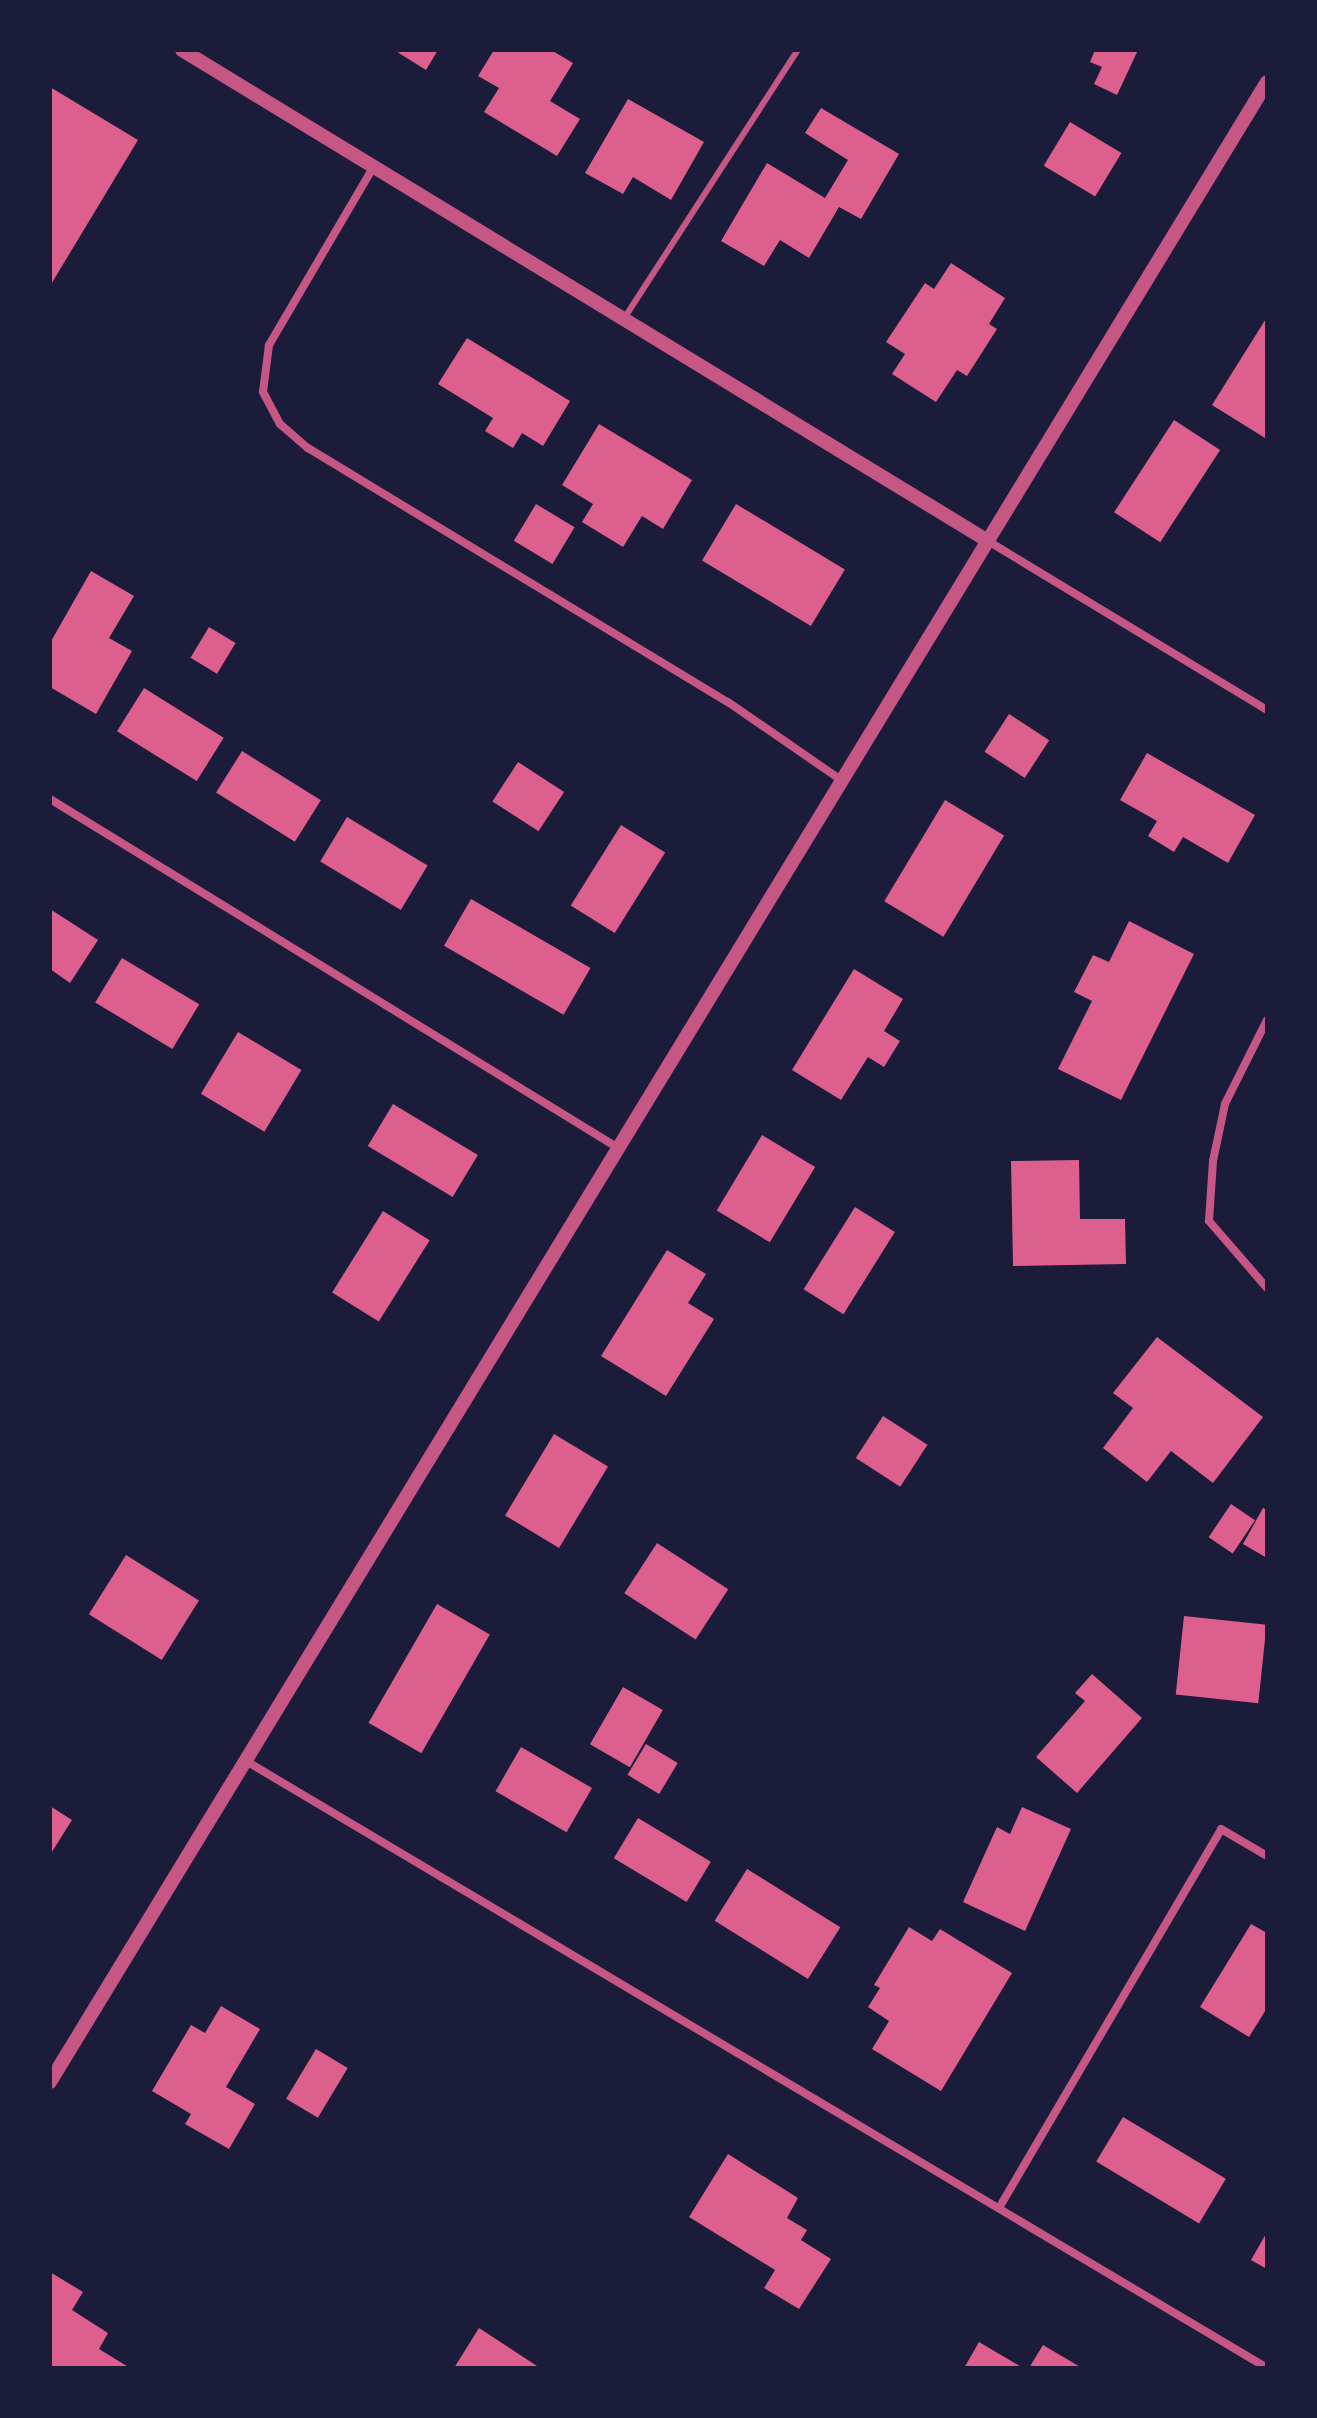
<!DOCTYPE html>
<html>
<head>
<meta charset="utf-8">
<style>
  body { margin:0 }
  #map { position:relative; width:1317px; height:2418px; overflow:hidden; background:#1b1b3a; font-family:"PT Sans",sans-serif }
  div>[style] { position:absolute }
  .building>* { inset:0; background:#dd5f8e; transform-origin:0 0 }
  .service>* { height:6px; margin:-3px; padding:0 3px; transform-origin:3px; border-radius:3px; background:#c65784 }
  .minor>* { height:8px; margin:-4px; padding:0 4px; transform-origin:4px; border-radius:4px; background:#c65784 }
  .tertiary>* { height:14px; margin:-7px; padding:0 7px; transform-origin:7px; border-radius:7px; background:#c65784 }
  span { translate:-50% -50%; white-space:nowrap; text-align:center; line-height:1.15; -webkit-text-stroke:6px #1b1b3a; paint-order:stroke }
  .frame { position:absolute; inset:0; border:52px solid #1b1b3a; pointer-events:none }
</style>
</head>
<body>
<div id="map">
  <div class="building">
    <i style="clip-path:polygon(394px 50px,438px 50px,426px 70px)"></i>
    <i style="clip-path:polygon(494px 50px,551px 50px,573px 63px,550px 101px,580px 119px,557px 156px,484px 112px,499px 88px,478px 76px)"></i>
    <i style="clip-path:polygon(1095px 50px,1138px 50px,1117px 95px,1094px 84px,1102px 67px,1090px 62px)"></i>
    <i style="clip-path:polygon(50px 87px,138px 140px,50px 286px)"></i>
    <i style="clip-path:polygon(628px 99px,704px 142px,671px 200px,633px 177px,623px 194px,585px 173px)"></i>
    <i style="clip-path:polygon(821px 108px,899px 154px,861px 219px,839px 207px,809px 258px,780px 240px,764px 266px,721px 241px,767px 163px,825px 198px,848px 160px,805px 133px)"></i>
    <i style="left:1070px;top:122px;width:60px;height:51px;rotate:31deg"></i>
    <i style="clip-path:polygon(951px 263px,1005px 298px,989px 324px,997px 329px,967px 376px,957px 370px,936px 402px,892px 374px,905px 354px,886px 342px,925px 283px,934px 289px)"></i>
    <i style="clip-path:polygon(1267px 317px,1267px 435px,1265px 438px,1212px 405px)"></i>
    <i style="clip-path:polygon(467px 338px,570px 401px,543px 446px,522px 433px,513px 448px,485px 431px,493px 418px,438px 384px)"></i>
    <i style="left:1174px;top:420px;width:55px;height:110px;rotate:33deg"></i>
    <i style="clip-path:polygon(599px 424px,692px 480px,663px 529px,642px 516px,623px 547px,582px 522px,593px 504px,562px 485px)"></i>
    <i style="left:536px;top:504px;width:45px;height:43px;rotate:31deg"></i>
    <i style="left:736px;top:504px;width:127px;height:66px;rotate:31deg"></i>
    <i style="clip-path:polygon(91px 571px,134px 596px,109px 638px,132px 651px,96px 714px,50px 687px,50px 643px)"></i>
    <i style="left:209px;top:627px;width:31px;height:36px;rotate:31deg"></i>
    <i style="left:144px;top:688px;width:94px;height:51px;rotate:32deg"></i>
    <i style="left:1009px;top:714px;width:48px;height:45px;rotate:33deg"></i>
    <i style="left:242px;top:751px;width:93px;height:49px;rotate:32deg"></i>
    <i style="clip-path:polygon(1147px 753px,1255px 815px,1228px 863px,1183px 837px,1174px 852px,1148px 836px,1157px 821px,1120px 800px)"></i>
    <i style="left:518px;top:762px;width:55px;height:47px;rotate:33deg"></i>
    <i style="left:945px;top:800px;width:69px;height:118px;rotate:31deg"></i>
    <i style="left:347px;top:817px;width:94px;height:52px;rotate:31deg"></i>
    <i style="left:621px;top:825px;width:52px;height:95px;rotate:32deg"></i>
    <i style="left:471px;top:899px;width:138px;height:54px;rotate:30deg"></i>
    <i style="clip-path:polygon(50px 909px,98px 940px,70px 983px,50px 969px)"></i>
    <i style="clip-path:polygon(1129px 921px,1194px 954px,1121px 1100px,1058px 1069px,1092px 1001px,1074px 992px,1093px 955px,1109px 962px)"></i>
    <i style="left:122px;top:958px;width:90px;height:52px;rotate:31deg"></i>
    <i style="clip-path:polygon(854px 969px,903px 999px,884px 1031px,900px 1041px,884px 1067px,868px 1057px,841px 1100px,792px 1070px)"></i>
    <i style="left:238px;top:1032px;width:74px;height:72px;rotate:31deg"></i>
    <i style="left:393px;top:1104px;width:99px;height:49px;rotate:31deg"></i>
    <i style="left:762px;top:1135px;width:62px;height:88px;rotate:31deg"></i>
    <i style="clip-path:polygon(1079px 1160px,1080px 1219px,1125px 1219px,1126px 1264px,1013px 1266px,1011px 1161px)"></i>
    <i style="left:855px;top:1207px;width:47px;height:97px;rotate:32deg"></i>
    <i style="left:383px;top:1211px;width:55px;height:96px;rotate:32deg"></i>
    <i style="clip-path:polygon(667px 1250px,706px 1274px,688px 1303px,714px 1319px,666px 1396px,601px 1356px)"></i>
    <i style="clip-path:polygon(1157px 1337px,1263px 1417px,1213px 1483px,1171px 1451px,1147px 1482px,1103px 1448px,1133px 1408px,1113px 1393px)"></i>
    <i style="left:883px;top:1416px;width:53px;height:50px;rotate:33deg"></i>
    <i style="left:554px;top:1434px;width:63px;height:95px;rotate:31deg"></i>
    <i style="left:1231px;top:1504px;width:29px;height:40px;rotate:34deg"></i>
    <i style="clip-path:polygon(1263px 1508px,1267px 1510px,1267px 1558px,1243px 1544px)"></i>
    <i style="left:657px;top:1543px;width:85px;height:60px;rotate:33deg"></i>
    <i style="left:126px;top:1555px;width:86px;height:70px;rotate:32deg"></i>
    <i style="left:437px;top:1604px;width:61px;height:137px;rotate:30deg"></i>
    <i style="left:1184px;top:1616px;width:83px;height:79px;rotate:6deg"></i>
    <i style="clip-path:polygon(1092px 1674px,1142px 1718px,1077px 1793px,1036px 1757px,1085px 1701px,1075px 1693px)"></i>
    <i style="left:623px;top:1687px;width:46px;height:66px;rotate:30deg"></i>
    <i style="left:646px;top:1744px;width:37px;height:36px;rotate:31deg"></i>
    <i style="left:521px;top:1747px;width:82px;height:51px;rotate:30deg"></i>
    <i style="clip-path:polygon(50px 1806px,72px 1820px,50px 1855px)"></i>
    <i style="clip-path:polygon(1022px 1807px,1071px 1829px,1025px 1931px,963px 1902px,997px 1827px,1010px 1834px)"></i>
    <i style="left:638px;top:1818px;width:85px;height:47px;rotate:31deg"></i>
    <i style="left:747px;top:1869px;width:110px;height:61px;rotate:32deg"></i>
    <i style="clip-path:polygon(1251px 1924px,1267px 1933px,1267px 2008px,1249px 2037px,1200px 2007px)"></i>
    <i style="clip-path:polygon(909px 1927px,932px 1941px,940px 1929px,1012px 1973px,941px 2091px,872px 2049px,889px 2021px,868px 2007px,880px 1988px,874px 1985px)"></i>
    <i style="clip-path:polygon(221px 2006px,260px 2029px,226px 2087px,255px 2104px,229px 2149px,185px 2124px,191px 2114px,152px 2091px,191px 2025px,205px 2033px)"></i>
    <i style="left:316px;top:2049px;width:37px;height:58px;rotate:31deg"></i>
    <i style="left:1123px;top:2117px;width:120px;height:52px;rotate:31deg"></i>
    <i style="clip-path:polygon(728px 2154px,798px 2198px,787px 2218px,807px 2230px,801px 2240px,831px 2259px,799px 2309px,764px 2288px,775px 2270px,689px 2217px)"></i>
    <i style="clip-path:polygon(1267px 2232px,1267px 2269px,1251px 2260px)"></i>
    <i style="clip-path:polygon(50px 2272px,83px 2292px,72px 2310px,108px 2333px,99px 2349px,130px 2368px,50px 2368px)"></i>
    <i style="clip-path:polygon(479px 2328px,537px 2366px,535px 2368px,454px 2368px)"></i>
    <i style="clip-path:polygon(979px 2342px,1023px 2368px,964px 2368px)"></i>
    <i style="clip-path:polygon(1043px 2345px,1082px 2368px,1029px 2368px)"></i>
  </div>
  <div class="service">
    <i style="left:625px;top:317px;width:318px;rotate:-57.1deg"></i>
  </div>
  <div class="minor">
    <i style="left:374px;top:166px;width:208px;rotate:120.4deg"></i>
    <i style="left:269px;top:345px;width:47px;rotate:97.3deg"></i>
    <i style="left:263px;top:392px;width:36px;rotate:62deg"></i>
    <i style="left:280px;top:424px;width:37px;rotate:41deg"></i>
    <i style="left:308px;top:448px;width:491px;rotate:31.2deg"></i>
    <i style="left:728px;top:702px;width:137px;rotate:34.6deg"></i>
    <i style="left:988px;top:541px;width:326px;rotate:31.2deg"></i>
    <i style="left:50px;top:799px;width:663px;rotate:31.56deg"></i>
    <i style="left:1267px;top:1020px;width:94px;rotate:116.6deg"></i>
    <i style="left:1225px;top:1104px;width:58px;rotate:101.9deg"></i>
    <i style="left:1213px;top:1161px;width:60px;rotate:93.8deg"></i>
    <i style="left:1209px;top:1221px;width:89px;rotate:49.1deg"></i>
    <i style="left:246px;top:1761px;width:1188px;rotate:30.73deg"></i>
    <i style="left:999px;top:2208px;width:439px;rotate:-59.6deg"></i>
    <i style="left:1221px;top:1829px;width:53px;rotate:30.4deg"></i>
  </div>
  <div class="tertiary">
    <i style="left:182px;top:50px;width:944px;rotate:31.35deg"></i>
    <i style="left:50px;top:2082px;width:2341px;rotate:-58.68deg"></i>
  </div>
  <div class="frame"></div>
</div>
</body>
</html>
